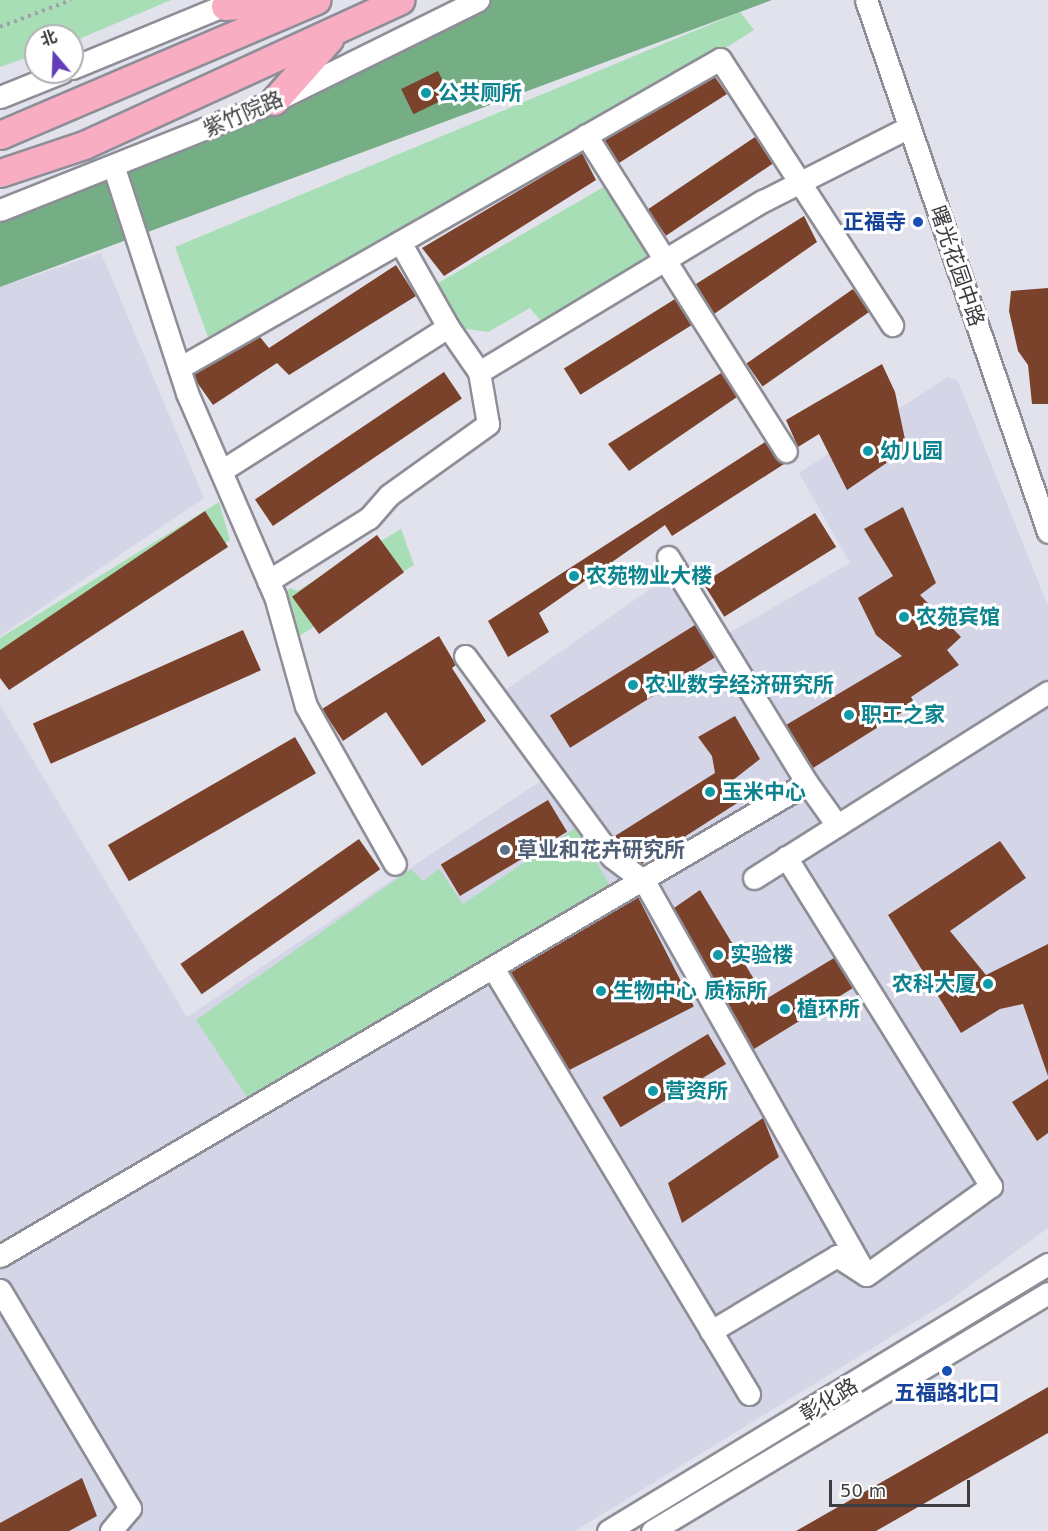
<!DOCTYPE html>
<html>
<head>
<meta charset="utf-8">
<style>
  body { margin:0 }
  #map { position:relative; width:1048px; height:1531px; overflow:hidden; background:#e2e2ed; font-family:"DejaVu Sans","Noto Sans SC",sans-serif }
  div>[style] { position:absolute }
  .built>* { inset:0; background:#d4d5e6 }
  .green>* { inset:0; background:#a8deb6 }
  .forest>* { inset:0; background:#75ae85 }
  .building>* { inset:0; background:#7a422a; transform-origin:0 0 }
  .path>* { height:4px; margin-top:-2px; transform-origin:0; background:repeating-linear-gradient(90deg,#a0a0a9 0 3px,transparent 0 7.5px) }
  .roads { filter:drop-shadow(2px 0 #8e8e98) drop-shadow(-2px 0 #8e8e98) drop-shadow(0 2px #8e8e98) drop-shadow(0 -2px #8e8e98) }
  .minor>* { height:21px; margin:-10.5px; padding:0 10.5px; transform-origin:10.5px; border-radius:10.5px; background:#fff }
  .major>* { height:27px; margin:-13.5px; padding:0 13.5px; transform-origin:13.5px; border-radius:13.5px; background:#f8adc2 }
  .dots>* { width:16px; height:16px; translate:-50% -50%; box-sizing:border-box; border:3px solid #fff; border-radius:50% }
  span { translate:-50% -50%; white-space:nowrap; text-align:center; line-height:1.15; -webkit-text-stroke:6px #fff; paint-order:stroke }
  .culture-label { font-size:21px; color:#0d838f; font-weight:700 }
  .left { translate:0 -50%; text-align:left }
  .right { translate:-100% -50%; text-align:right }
  .street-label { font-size:21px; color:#3c3c41 }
  .transit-label { font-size:21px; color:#164399; font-weight:700 }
  .service-label { font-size:21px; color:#4e5e75; font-weight:700 }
  .north { position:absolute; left:24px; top:24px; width:60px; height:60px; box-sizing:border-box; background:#fff; border:2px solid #b1b1b3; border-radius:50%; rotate:341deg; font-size:16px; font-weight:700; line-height:24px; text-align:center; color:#3c3c41 }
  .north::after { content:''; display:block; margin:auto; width:21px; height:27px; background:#633eb7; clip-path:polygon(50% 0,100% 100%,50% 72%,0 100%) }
  .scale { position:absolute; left:829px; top:1480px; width:141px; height:27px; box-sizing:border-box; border:3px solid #3c3c41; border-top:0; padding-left:8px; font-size:18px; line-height:21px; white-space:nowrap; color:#3c3c41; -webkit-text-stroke:4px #fff; paint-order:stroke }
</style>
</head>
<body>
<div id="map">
  <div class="built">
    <i style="clip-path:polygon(101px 253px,204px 498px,0 636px,0 287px)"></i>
    <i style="clip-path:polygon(948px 377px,958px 381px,1048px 606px,1048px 1228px,949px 1301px,575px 1531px,0 1531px,0 705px,187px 1017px,548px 776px,494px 698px,676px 571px,729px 633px,850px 563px,799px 473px)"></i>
  </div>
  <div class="green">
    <i style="clip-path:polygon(0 0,171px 0,72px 42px,72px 36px,36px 36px,36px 54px,0 67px)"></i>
    <i style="clip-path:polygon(740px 12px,754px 30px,687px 72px,208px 337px,175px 247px)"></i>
    <i style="clip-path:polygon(607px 185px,656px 260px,545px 326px,530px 308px,488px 332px,460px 328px,433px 286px)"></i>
    <i style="clip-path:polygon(219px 502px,230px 540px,12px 682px,0 665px,0 638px)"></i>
    <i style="clip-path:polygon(401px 529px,414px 565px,296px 638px,278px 600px,290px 588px,297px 591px)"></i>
    <i style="clip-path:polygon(577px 827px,614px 893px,249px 1100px,196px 1020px,411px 869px,423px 881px,439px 869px,463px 904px)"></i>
  </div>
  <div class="forest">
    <i style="clip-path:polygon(492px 0,772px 0,0 287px,0 211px,413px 46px)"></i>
  </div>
  <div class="building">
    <i style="left:438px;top:71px;width:28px;height:41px;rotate:64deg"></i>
    <i style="clip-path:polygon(715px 77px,727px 94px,619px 163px,604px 140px)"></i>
    <i style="left:755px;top:137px;width:32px;height:129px;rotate:56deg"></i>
    <i style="clip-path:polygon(582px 153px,596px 180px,444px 276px,422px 248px)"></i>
    <i style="clip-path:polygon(804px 216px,817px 242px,714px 314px,696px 284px)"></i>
    <i style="clip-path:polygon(396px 265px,416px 296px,289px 375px,277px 363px,213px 405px,196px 381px,194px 374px,260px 337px,269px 348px)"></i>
    <i style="clip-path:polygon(1048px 288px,1048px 404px,1032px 404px,1028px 365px,1018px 351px,1009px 311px,1011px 291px)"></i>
    <i style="left:853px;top:289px;width:28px;height:130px;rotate:55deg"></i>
    <i style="left:675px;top:299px;width:31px;height:131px;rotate:58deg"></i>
    <i style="clip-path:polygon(882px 364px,895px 392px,907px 449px,847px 490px,819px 434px,798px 447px,786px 420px)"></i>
    <i style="left:444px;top:372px;width:32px;height:228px;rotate:56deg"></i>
    <i style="clip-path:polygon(721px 373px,737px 397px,629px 471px,608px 444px)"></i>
    <i style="clip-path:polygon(765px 442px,784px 464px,672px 536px,665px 525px,539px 613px,549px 632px,508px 657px,488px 621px)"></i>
    <i style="clip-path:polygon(903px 507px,936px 583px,920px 595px,961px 637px,947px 650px,959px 665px,911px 697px,915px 704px,813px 768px,786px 725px,902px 656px,876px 635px,858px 598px,893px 576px,864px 529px)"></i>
    <i style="clip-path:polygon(205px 511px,228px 547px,9px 690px,0 678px,0 650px)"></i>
    <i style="left:815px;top:513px;width:40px;height:132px;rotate:58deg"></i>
    <i style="left:377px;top:535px;width:46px;height:105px;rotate:54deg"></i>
    <i style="left:695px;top:625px;width:38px;height:171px;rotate:58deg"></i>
    <i style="left:243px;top:630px;width:44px;height:230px;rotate:66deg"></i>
    <i style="clip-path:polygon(439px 636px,456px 665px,452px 668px,486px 721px,422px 766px,386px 712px,343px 741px,322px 709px)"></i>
    <i style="clip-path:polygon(735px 716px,760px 759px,728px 784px,742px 800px,642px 864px,615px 836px,715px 773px,712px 756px,698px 737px)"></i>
    <i style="left:295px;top:737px;width:42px;height:216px;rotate:60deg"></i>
    <i style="left:548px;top:800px;width:37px;height:125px;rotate:59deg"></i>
    <i style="left:359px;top:839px;width:37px;height:218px;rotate:55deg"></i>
    <i style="clip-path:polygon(1000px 841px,1026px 878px,950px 931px,986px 975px,1048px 944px,1048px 1076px,1023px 1004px,1000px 1009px,961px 1033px,888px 915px)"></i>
    <i style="clip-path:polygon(700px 890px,766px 999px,834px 958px,853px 988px,754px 1049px,674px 908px)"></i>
    <i style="left:638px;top:897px;width:123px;height:148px;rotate:63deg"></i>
    <i style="left:708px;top:1034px;width:35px;height:123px;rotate:59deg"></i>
    <i style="clip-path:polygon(1048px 1079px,1048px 1133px,1037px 1141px,1012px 1102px)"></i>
    <i style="clip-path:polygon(763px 1118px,779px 1157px,682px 1223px,668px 1183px)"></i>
    <i style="clip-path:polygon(1048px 1387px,1048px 1433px,876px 1531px,796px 1531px)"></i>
    <i style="clip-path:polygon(82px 1478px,97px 1516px,69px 1531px,0 1531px,0 1523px)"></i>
  </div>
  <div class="path">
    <i style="left:0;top:27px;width:76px;rotate:-20.8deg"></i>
  </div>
  <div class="roads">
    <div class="minor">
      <i style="left:866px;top:0;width:562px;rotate:71.11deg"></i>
      <i style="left:72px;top:68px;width:178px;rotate:-22.4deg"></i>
      <i style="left:0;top:97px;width:67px;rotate:-22deg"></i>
      <i style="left:586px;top:135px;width:374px;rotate:57.7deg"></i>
      <i style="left:114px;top:168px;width:237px;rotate:72deg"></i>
      <i style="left:187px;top:393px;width:221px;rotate:66.6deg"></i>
      <i style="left:275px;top:596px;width:114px;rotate:74.3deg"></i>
      <i style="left:306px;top:706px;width:181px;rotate:60.6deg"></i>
      <i style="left:0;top:210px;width:295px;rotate:-21.7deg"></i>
      <i style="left:274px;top:101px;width:228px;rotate:-26.3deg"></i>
      <i style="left:400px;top:242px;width:98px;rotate:60.5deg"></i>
      <i style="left:179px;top:368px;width:623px;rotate:-29.73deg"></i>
      <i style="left:720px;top:59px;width:317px;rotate:57.1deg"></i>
      <i style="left:221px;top:471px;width:269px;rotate:-32.4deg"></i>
      <i style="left:448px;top:327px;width:55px;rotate:55.4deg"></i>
      <i style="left:479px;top:372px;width:332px;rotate:-31.1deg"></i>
      <i style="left:763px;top:201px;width:164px;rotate:-26.9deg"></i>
      <i style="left:668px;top:557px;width:265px;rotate:58.4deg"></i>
      <i style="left:268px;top:581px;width:119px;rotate:-32deg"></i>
      <i style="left:369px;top:518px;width:30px;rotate:-49deg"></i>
      <i style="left:389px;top:495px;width:122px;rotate:-35.6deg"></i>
      <i style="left:488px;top:424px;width:53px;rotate:-99.8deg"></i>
      <i style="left:465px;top:656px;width:249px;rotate:53.8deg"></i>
      <i style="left:612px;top:857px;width:40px;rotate:37deg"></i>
      <i style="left:644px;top:881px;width:452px;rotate:60.6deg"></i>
      <i style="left:866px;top:1275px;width:35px;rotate:-147deg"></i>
      <i style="left:837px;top:1256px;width:147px;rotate:149.2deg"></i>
      <i style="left:786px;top:857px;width:388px;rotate:58.1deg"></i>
      <i style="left:991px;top:1186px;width:153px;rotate:144.5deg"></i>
      <i style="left:754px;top:878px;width:348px;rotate:-32.3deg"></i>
      <i style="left:493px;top:968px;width:497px;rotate:59deg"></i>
      <i style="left:0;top:1256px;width:935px;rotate:-30.38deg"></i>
      <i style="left:807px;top:783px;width:52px;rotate:54.5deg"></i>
      <i style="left:0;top:1290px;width:254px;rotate:59.2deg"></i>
      <i style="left:130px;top:1508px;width:30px;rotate:130deg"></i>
      <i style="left:608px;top:1531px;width:515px;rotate:-31.25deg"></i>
      <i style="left:652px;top:1531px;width:462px;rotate:-31deg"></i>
    </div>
    <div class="major">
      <i style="left:225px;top:6px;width:73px;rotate:-3.9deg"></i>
      <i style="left:274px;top:101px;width:83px;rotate:-48.4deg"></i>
      <i style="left:0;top:135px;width:344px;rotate:-23.1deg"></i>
      <i style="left:0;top:173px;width:89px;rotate:-18.4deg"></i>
      <i style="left:84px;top:145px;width:348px;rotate:-24.6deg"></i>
    </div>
  </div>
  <div class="dots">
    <i style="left:426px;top:93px;background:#0f9aa8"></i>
    <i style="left:918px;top:222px;background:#1a4fb4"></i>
    <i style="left:868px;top:451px;background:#0f9aa8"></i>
    <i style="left:574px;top:576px;background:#0f9aa8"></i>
    <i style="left:904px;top:617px;background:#0f9aa8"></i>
    <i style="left:633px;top:685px;background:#0f9aa8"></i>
    <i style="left:849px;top:715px;background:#0f9aa8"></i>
    <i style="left:710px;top:792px;background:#0f9aa8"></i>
    <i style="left:505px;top:850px;background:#5c6f8a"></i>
    <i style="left:718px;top:955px;background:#0f9aa8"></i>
    <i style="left:988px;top:984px;background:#0f9aa8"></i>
    <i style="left:601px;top:991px;background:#0f9aa8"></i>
    <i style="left:785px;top:1009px;background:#0f9aa8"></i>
    <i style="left:653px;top:1091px;background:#0f9aa8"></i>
    <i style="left:947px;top:1371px;background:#1a4fb4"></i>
  </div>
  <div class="culture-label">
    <span class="left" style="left:438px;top:93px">公共厕所</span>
    <span class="left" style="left:880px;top:451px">幼儿园</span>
    <span class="left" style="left:586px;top:576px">农苑物业大楼</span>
    <span class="left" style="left:916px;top:617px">农苑宾馆</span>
    <span class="left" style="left:645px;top:685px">农业数字经济研究所</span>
    <span class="left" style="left:861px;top:715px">职工之家</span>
    <span class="left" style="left:722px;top:792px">玉米中心</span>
    <span class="left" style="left:730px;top:955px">实验楼</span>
    <span class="right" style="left:976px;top:984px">农科大厦</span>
    <span class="left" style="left:613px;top:991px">生物中心 质标所</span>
    <span class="left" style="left:797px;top:1009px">植环所</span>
    <span class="left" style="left:665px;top:1091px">营资所</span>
  </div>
  <div class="street-label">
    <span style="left:243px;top:114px;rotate:-23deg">紫竹院路</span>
    <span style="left:957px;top:266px;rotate:71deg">曙光花园中路</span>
    <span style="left:829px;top:1400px;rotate:-31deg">彰化路</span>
  </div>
  <div class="transit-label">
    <span class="right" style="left:906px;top:222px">正福寺</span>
    <span style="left:947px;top:1393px">五福路北口</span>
  </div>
  <div class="service-label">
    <span class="left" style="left:517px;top:850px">草业和花卉研究所</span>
  </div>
  <div class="north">北</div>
  <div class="scale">50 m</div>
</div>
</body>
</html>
